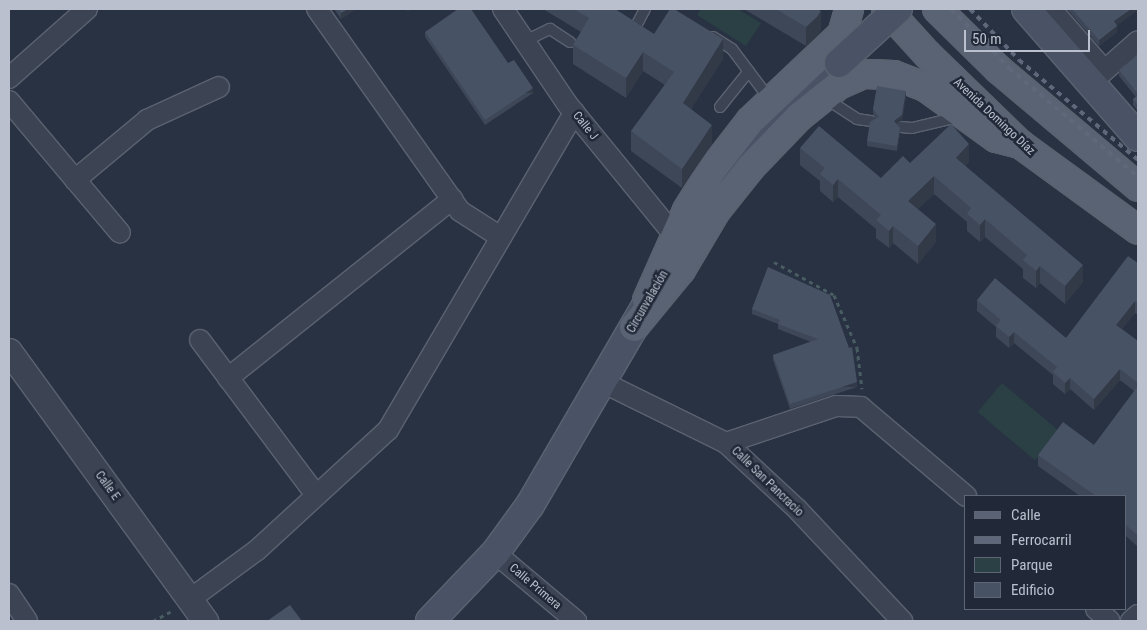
<!DOCTYPE html>
<html>
<head>
<meta charset="utf-8">
<style>
  body { margin:0 }
  #map { position:relative; width:1147px; height:630px; overflow:hidden; background:#283243; font-family:"Roboto Condensed",sans-serif }
  div>[style] { position:absolute }
  .green>* { inset:0; background:#2a4044; transform-origin:0 0 }
  .path>* { height:3px; margin-top:-1.5px; transform-origin:0; background:repeating-linear-gradient(90deg,#485c61 0 4px,transparent 0 8px) }
  .roads { filter:drop-shadow(1px 0 #5b6270) drop-shadow(-1px 0 #5b6270) drop-shadow(0 1px #5b6270) drop-shadow(0 -1px #5b6270) }
  .service>* { height:10px; margin:-5px; padding:0 5px; transform-origin:5px; border-radius:5px; background:#3c4453 }
  .minor>* { height:20px; margin:-10px; padding:0 10px; transform-origin:10px; border-radius:10px; background:#3c4453 }
  .tertiary>* { height:25px; margin:-12.5px; padding:0 12.5px; transform-origin:12.5px; border-radius:12.5px; background:#3c4453 }
  .secondary>* { height:28px; margin:-14px; padding:0 14px; transform-origin:14px; border-radius:14px; background:#4a5366 }
  .primary>* { height:28px; margin:-14px; padding:0 14px; transform-origin:14px; border-radius:14px; background:#5a6373 }
  .rail>* { height:4px; margin-top:-2px; transform-origin:0; background:repeating-linear-gradient(90deg,#5e687a 0 5px,transparent 0 10px) }
  .bridges { filter:drop-shadow(1px 0 #5b6270) drop-shadow(-1px 0 #5b6270) drop-shadow(0 1px #5b6270) drop-shadow(0 -1px #5b6270) }
  .secondary-bridge>* { height:28px; margin:-14px; padding:0 14px; transform-origin:14px; border-radius:14px; background:#4a5366 }
  .wall>* { inset:0; background:#3d4757 }
  .shaded-wall>* { inset:0; background:#323947; transform-origin:0 0 }
  .building>* { inset:0; background:#475265 }
  span { translate:-50% -50%; white-space:nowrap; text-align:center; line-height:1.15; -webkit-text-stroke:5px #212938; paint-order:stroke }
  .street-label { font-size:12px; color:#bac0cd }
  .frame { position:absolute; inset:0; border:10px solid #bac0cd; pointer-events:none }
  .legend { position:absolute; left:964px; top:495px; width:162px; height:115px; box-sizing:border-box; background:#212938; border:1px solid #5e6574; margin:0; padding:6px 9px; list-style:none; font-size:15px; color:#bac0cd }
  .legend li { display:flex; align-items:center; gap:10px; height:25px }
  .legend b { width:25px; border:1px solid #5e6574 }
  .scale { position:absolute; left:964px; top:30px; width:126px; height:22px; box-sizing:border-box; border:2px solid #bac0cd; border-top:0; padding-left:6px; font-size:15px; line-height:18px; white-space:nowrap; color:#bac0cd; -webkit-text-stroke:4px #212938; paint-order:stroke }
</style>
</head>
<body>
<div id="map">
  <div class="green">
    <i style="clip-path:polygon(701px 9px,738px 9px,761px 23px,746px 46px,697px 15px)"></i>
    <i style="left:1002px;top:383px;width:75px;height:38px;rotate:40deg"></i>
  </div>
  <div class="path">
    <i style="left:774px;top:262px;width:68px;rotate:28.8deg"></i>
    <i style="left:834px;top:295px;width:58px;rotate:66.5deg"></i>
    <i style="left:857px;top:348px;width:41px;rotate:83deg"></i>
    <i style="left:153px;top:621px;width:21px;rotate:-28deg"></i>
  </div>
  <div class="roads">
    <div class="service">
      <i style="left:636px;top:26px;width:19px;rotate:-62deg"></i>
      <i style="left:713px;top:37px;width:22px;rotate:32deg"></i>
      <i style="left:732px;top:49px;width:65px;rotate:53.1deg"></i>
      <i style="left:525px;top:41px;width:28px;rotate:-26deg"></i>
      <i style="left:550px;top:29px;width:24px;rotate:33deg"></i>
      <i style="left:825px;top:98px;width:38px;rotate:33deg"></i>
      <i style="left:857px;top:119px;width:15px;rotate:8deg"></i>
      <i style="left:720px;top:107px;width:46px;rotate:-51.1deg"></i>
      <i style="left:901px;top:127px;width:11px;rotate:5deg"></i>
      <i style="left:912px;top:128px;width:47px;rotate:-13.4deg"></i>
    </div>
    <div class="minor">
      <i style="left:317px;top:9px;width:247px;rotate:54.7deg"></i>
      <i style="left:460px;top:211px;width:46px;rotate:32.7deg"></i>
      <i style="left:503px;top:9px;width:116px;rotate:55.9deg"></i>
      <i style="left:568px;top:105px;width:169px;rotate:50.8deg"></i>
      <i style="left:1051px;top:9px;width:81px;rotate:49deg"></i>
      <i style="left:9px;top:78px;width:104px;rotate:-41.5deg"></i>
      <i style="left:1095px;top:79px;width:57px;rotate:-41.5deg"></i>
      <i style="left:9px;top:101px;width:172px;rotate:49.9deg"></i>
      <i style="left:75px;top:180px;width:94px;rotate:-39.8deg"></i>
      <i style="left:147px;top:120px;width:79px;rotate:-24.6deg"></i>
      <i style="left:200px;top:340px;width:194px;rotate:53.2deg"></i>
      <i style="left:228px;top:378px;width:287px;rotate:-38.6deg"></i>
      <i style="left:602px;top:382px;width:138px;rotate:26.2deg"></i>
      <i style="left:726px;top:443px;width:97px;rotate:42.9deg"></i>
      <i style="left:797px;top:509px;width:154px;rotate:46.8deg"></i>
      <i style="left:726px;top:443px;width:116px;rotate:-18.6deg"></i>
      <i style="left:836px;top:406px;width:25px;rotate:2deg"></i>
      <i style="left:861px;top:407px;width:138px;rotate:40.3deg"></i>
      <i style="left:495px;top:553px;width:106px;rotate:40deg"></i>
      <i style="left:9px;top:594px;width:32px;rotate:56deg"></i>
      <i style="left:189px;top:600px;width:84px;rotate:-36.3deg"></i>
      <i style="left:257px;top:550px;width:178px;rotate:-42.5deg"></i>
      <i style="left:388px;top:430px;width:368px;rotate:-59.6deg"></i>
      <i style="left:1096px;top:609px;width:18px;rotate:41deg"></i>
      <i style="left:1131px;top:621px;width:9px;rotate:-41deg"></i>
    </div>
    <div class="tertiary">
      <i style="left:9px;top:351px;width:334px;rotate:54deg"></i>
    </div>
    <div class="secondary">
      <i style="left:1026px;top:9px;width:170px;rotate:48.8deg"></i>
      <i style="left:711px;top:199px;width:86px;rotate:-52.6deg"></i>
      <i style="left:763px;top:131px;width:102px;rotate:-41.8deg"></i>
      <i style="left:430px;top:621px;width:94px;rotate:-46.3deg"></i>
      <i style="left:495px;top:553px;width:59px;rotate:-53.9deg"></i>
      <i style="left:530px;top:505px;width:230px;rotate:-59.8deg"></i>
    </div>
    <div class="primary">
      <i style="left:886px;top:9px;width:61px;rotate:47.7deg"></i>
      <i style="left:927px;top:54px;width:129px;rotate:44.1deg"></i>
      <i style="left:1020px;top:144px;width:146px;rotate:36.1deg"></i>
      <i style="left:937px;top:9px;width:86px;rotate:44.5deg"></i>
      <i style="left:998px;top:69px;width:183px;rotate:40.1deg"></i>
      <i style="left:647px;top:300px;width:98px;rotate:-66deg"></i>
      <i style="left:687px;top:210px;width:47px;rotate:-58deg"></i>
      <i style="left:712px;top:170px;width:62px;rotate:-52.2deg"></i>
      <i style="left:750px;top:121px;width:127px;rotate:-43.4deg"></i>
      <i style="left:842px;top:34px;width:26px;rotate:-74deg"></i>
      <i style="left:634px;top:327px;width:74px;rotate:-50.5deg"></i>
      <i style="left:681px;top:270px;width:69px;rotate:-59.3deg"></i>
      <i style="left:716px;top:211px;width:56px;rotate:-51.5deg"></i>
      <i style="left:751px;top:167px;width:69px;rotate:-46.2deg"></i>
      <i style="left:799px;top:117px;width:51px;rotate:-38.7deg"></i>
      <i style="left:839px;top:85px;width:27px;rotate:-24deg"></i>
      <i style="left:864px;top:74px;width:30px;rotate:2deg"></i>
      <i style="left:894px;top:75px;width:33px;rotate:21deg"></i>
      <i style="left:925px;top:87px;width:87px;rotate:35.7deg"></i>
      <i style="left:996px;top:138px;width:25px;rotate:14deg"></i>
    </div>
  </div>
  <div class="rail">
    <i style="left:951px;top:9px;width:83px;rotate:45.5deg"></i>
    <i style="left:1009px;top:68px;width:169px;rotate:40.2deg"></i>
    <i style="left:970px;top:9px;width:71px;rotate:46.1deg"></i>
    <i style="left:1019px;top:60px;width:155px;rotate:40deg"></i>
  </div>
  <div class="bridges">
    <div class="secondary-bridge">
      <i style="left:839px;top:63px;width:80px;rotate:-42.5deg"></i>
    </div>
  </div>
  <div class="wall">
    <i style="clip-path:polygon(334px 9px,356px 9px,341px 19px)"></i>
    <i style="clip-path:polygon(543px 9px,615px 9px,654px 34px,723px 59px,691px 109px,712px 144px,682px 188px,631px 151px,631px 131px,665px 85px,643px 71px,626px 98px,573px 64px,573px 45px,581px 32px)"></i>
    <i style="clip-path:polygon(744px 9px,817px 9px,821px 30px,817px 36px,806px 46px)"></i>
    <i style="clip-path:polygon(1067px 9px,1138px 9px,1138px 10px,1117px 25px,1117px 32px,1099px 46px)"></i>
    <i style="clip-path:polygon(425px 32px,508px 63px,533px 93px,485px 125px,425px 37px)"></i>
    <i style="clip-path:polygon(1138px 55px,1138px 111px,1133px 105px,1133px 99px,1136px 97px,1119px 76px,1119px 70px)"></i>
    <i style="clip-path:polygon(906px 97px,902px 120px,897px 124px,900px 134px,897px 151px,867px 146px,867px 141px,876px 119px,873px 114px,873px 109px)"></i>
    <i style="clip-path:polygon(800px 148px,881px 178px,969px 162px,965px 166px,1083px 282px,1065px 304px,1040px 283px,1036px 288px,1023px 278px,1023px 269px,985px 237px,980px 242px,967px 231px,967px 222px,934px 194px,918px 209px,936px 242px,918px 264px,893px 243px,889px 248px,876px 238px,876px 229px,838px 197px,833px 202px,820px 191px,820px 181px,800px 165px)"></i>
    <i style="clip-path:polygon(1138px 263px,1138px 315px,1135px 313px,1122px 329px,1138px 341px,1138px 547px,1126px 536px,1126px 496px,1080px 496px,1038px 466px,1038px 455px,1094px 445px,1134px 391px,1120px 380px,1094px 410px,1070px 389px,1065px 394px,1053px 384px,1053px 375px,1014px 343px,1009px 348px,996px 337px,996px 327px,977px 311px,977px 300px,1066px 338px)"></i>
    <i style="clip-path:polygon(768px 267px,857px 387px,790px 409px,773px 360px,773px 355px,811px 342px,778px 329px,778px 324px,752px 314px,752px 309px)"></i>
  </div>
  <div class="shaded-wall">
    <i style="clip-path:polygon(348px 9px,356px 9px,341px 19px,341px 13px)"></i>
    <i style="clip-path:polygon(407px 9px,413px 9px,407px 12px)"></i>
    <i style="clip-path:polygon(1131px 9px,1138px 9px,1138px 10px,1114px 28px,1114px 21px)"></i>
    <i style="clip-path:polygon(821px 11px,821px 30px,817px 36px,806px 46px,806px 27px)"></i>
    <i style="clip-path:polygon(1117px 26px,1117px 32px,1099px 46px,1099px 40px)"></i>
    <i style="clip-path:polygon(723px 39px,723px 59px,683px 122px,683px 103px)"></i>
    <i style="clip-path:polygon(643px 52px,643px 71px,626px 98px,626px 78px)"></i>
    <i style="left:533px;top:88px;width:5px;height:58px;rotate:90deg"></i>
    <i style="clip-path:polygon(906px 91px,906px 97px,902px 120px,894px 126px,894px 121px)"></i>
    <i style="clip-path:polygon(712px 125px,712px 144px,682px 188px,682px 169px)"></i>
    <i style="clip-path:polygon(900px 128px,900px 134px,897px 151px,897px 146px)"></i>
    <i style="clip-path:polygon(969px 144px,969px 162px,956px 176px,956px 158px)"></i>
    <i style="clip-path:polygon(934px 176px,934px 194px,908px 218px,908px 201px)"></i>
    <i style="clip-path:polygon(838px 179px,838px 197px,833px 202px,833px 185px)"></i>
    <i style="clip-path:polygon(985px 219px,985px 237px,980px 242px,980px 225px)"></i>
    <i style="clip-path:polygon(936px 224px,936px 242px,918px 264px,918px 246px)"></i>
    <i style="clip-path:polygon(893px 226px,893px 243px,889px 248px,889px 231px)"></i>
    <i style="clip-path:polygon(1083px 265px,1083px 282px,1065px 304px,1065px 286px)"></i>
    <i style="clip-path:polygon(1040px 266px,1040px 283px,1036px 288px,1036px 271px)"></i>
    <i style="clip-path:polygon(1135px 301px,1135px 313px,1116px 336px,1116px 325px)"></i>
    <i style="clip-path:polygon(1014px 332px,1014px 343px,1009px 348px,1009px 337px)"></i>
    <i style="clip-path:polygon(1120px 369px,1120px 380px,1094px 410px,1094px 399px)"></i>
    <i style="clip-path:polygon(1070px 378px,1070px 389px,1065px 394px,1065px 383px)"></i>
    <i style="left:857px;top:382px;width:5px;height:71px;rotate:90deg"></i>
  </div>
  <div class="building">
    <i style="clip-path:polygon(338px 9px,348px 9px,341px 13px)"></i>
    <i style="clip-path:polygon(458px 9px,471px 9px,508px 63px,514px 60px,533px 88px,485px 120px,425px 32px)"></i>
    <i style="clip-path:polygon(574px 9px,615px 9px,654px 34px,670px 9px,674px 9px,723px 39px,683px 103px,712px 125px,682px 169px,631px 131px,674px 72px,643px 52px,626px 78px,573px 45px,589px 18px)"></i>
    <i style="clip-path:polygon(776px 9px,817px 9px,821px 11px,817px 17px,806px 27px)"></i>
    <i style="clip-path:polygon(1072px 9px,1131px 9px,1114px 21px,1117px 26px,1099px 40px)"></i>
    <i style="clip-path:polygon(1138px 55px,1138px 94px,1119px 70px)"></i>
    <i style="clip-path:polygon(877px 86px,906px 91px,902px 115px,894px 121px,900px 128px,897px 146px,867px 141px,870px 122px,879px 117px,873px 109px)"></i>
    <i style="clip-path:polygon(1138px 95px,1138px 105px,1133px 99px)"></i>
    <i style="clip-path:polygon(951px 124px,969px 144px,956px 158px,1083px 265px,1065px 286px,1040px 266px,1036px 271px,1023px 260px,1027px 255px,985px 219px,980px 225px,967px 214px,971px 208px,934px 176px,908px 201px,936px 224px,918px 246px,893px 226px,889px 231px,876px 220px,881px 215px,838px 179px,833px 185px,820px 174px,825px 168px,800px 148px,819px 126px,881px 178px,903px 156px,910px 163px)"></i>
    <i style="clip-path:polygon(1128px 256px,1138px 263px,1138px 304px,1135px 301px,1116px 325px,1138px 341px,1138px 383px,1120px 369px,1094px 399px,1070px 378px,1065px 383px,1053px 372px,1057px 367px,1014px 332px,1009px 337px,996px 326px,1001px 320px,977px 300px,995px 278px,1066px 338px)"></i>
    <i style="clip-path:polygon(768px 267px,830px 295px,849px 348px,852px 347px,857px 382px,790px 404px,773px 355px,818px 339px,778px 324px,780px 320px,752px 309px)"></i>
    <i style="clip-path:polygon(1138px 386px,1138px 536px,1126px 525px,1126px 496px,1096px 496px,1038px 455px,1063px 422px,1094px 445px)"></i>
    <i style="clip-path:polygon(290px 605px,302px 621px,267px 621px)"></i>
  </div>
  <div class="street-label">
    <span style="left:994px;top:117px;rotate:43deg">Avenida Domingo Díaz</span>
    <span style="left:585px;top:126px;rotate:51deg">Calle J</span>
    <span style="left:648px;top:302px;rotate:-60deg">Circunvalación</span>
    <span style="left:767px;top:482px;rotate:44deg">Calle San Pancracio</span>
    <span style="left:107px;top:486px;rotate:54deg">Calle E</span>
    <span style="left:535px;top:587px;rotate:40deg">Calle Primera</span>
  </div>
  <div class="frame"></div>
  <ul class="legend">
  <li><b style="height:6px;background:#5a6373"></b>Calle</li>
  <li><b style="height:6px;background:#5e687a"></b>Ferrocarril</li>
  <li><b style="height:14px;background:#2a4044"></b>Parque</li>
  <li><b style="height:14px;background:#475265"></b>Edificio</li>
  </ul>
  <div class="scale">50 m</div>
</div>
</body>
</html>
